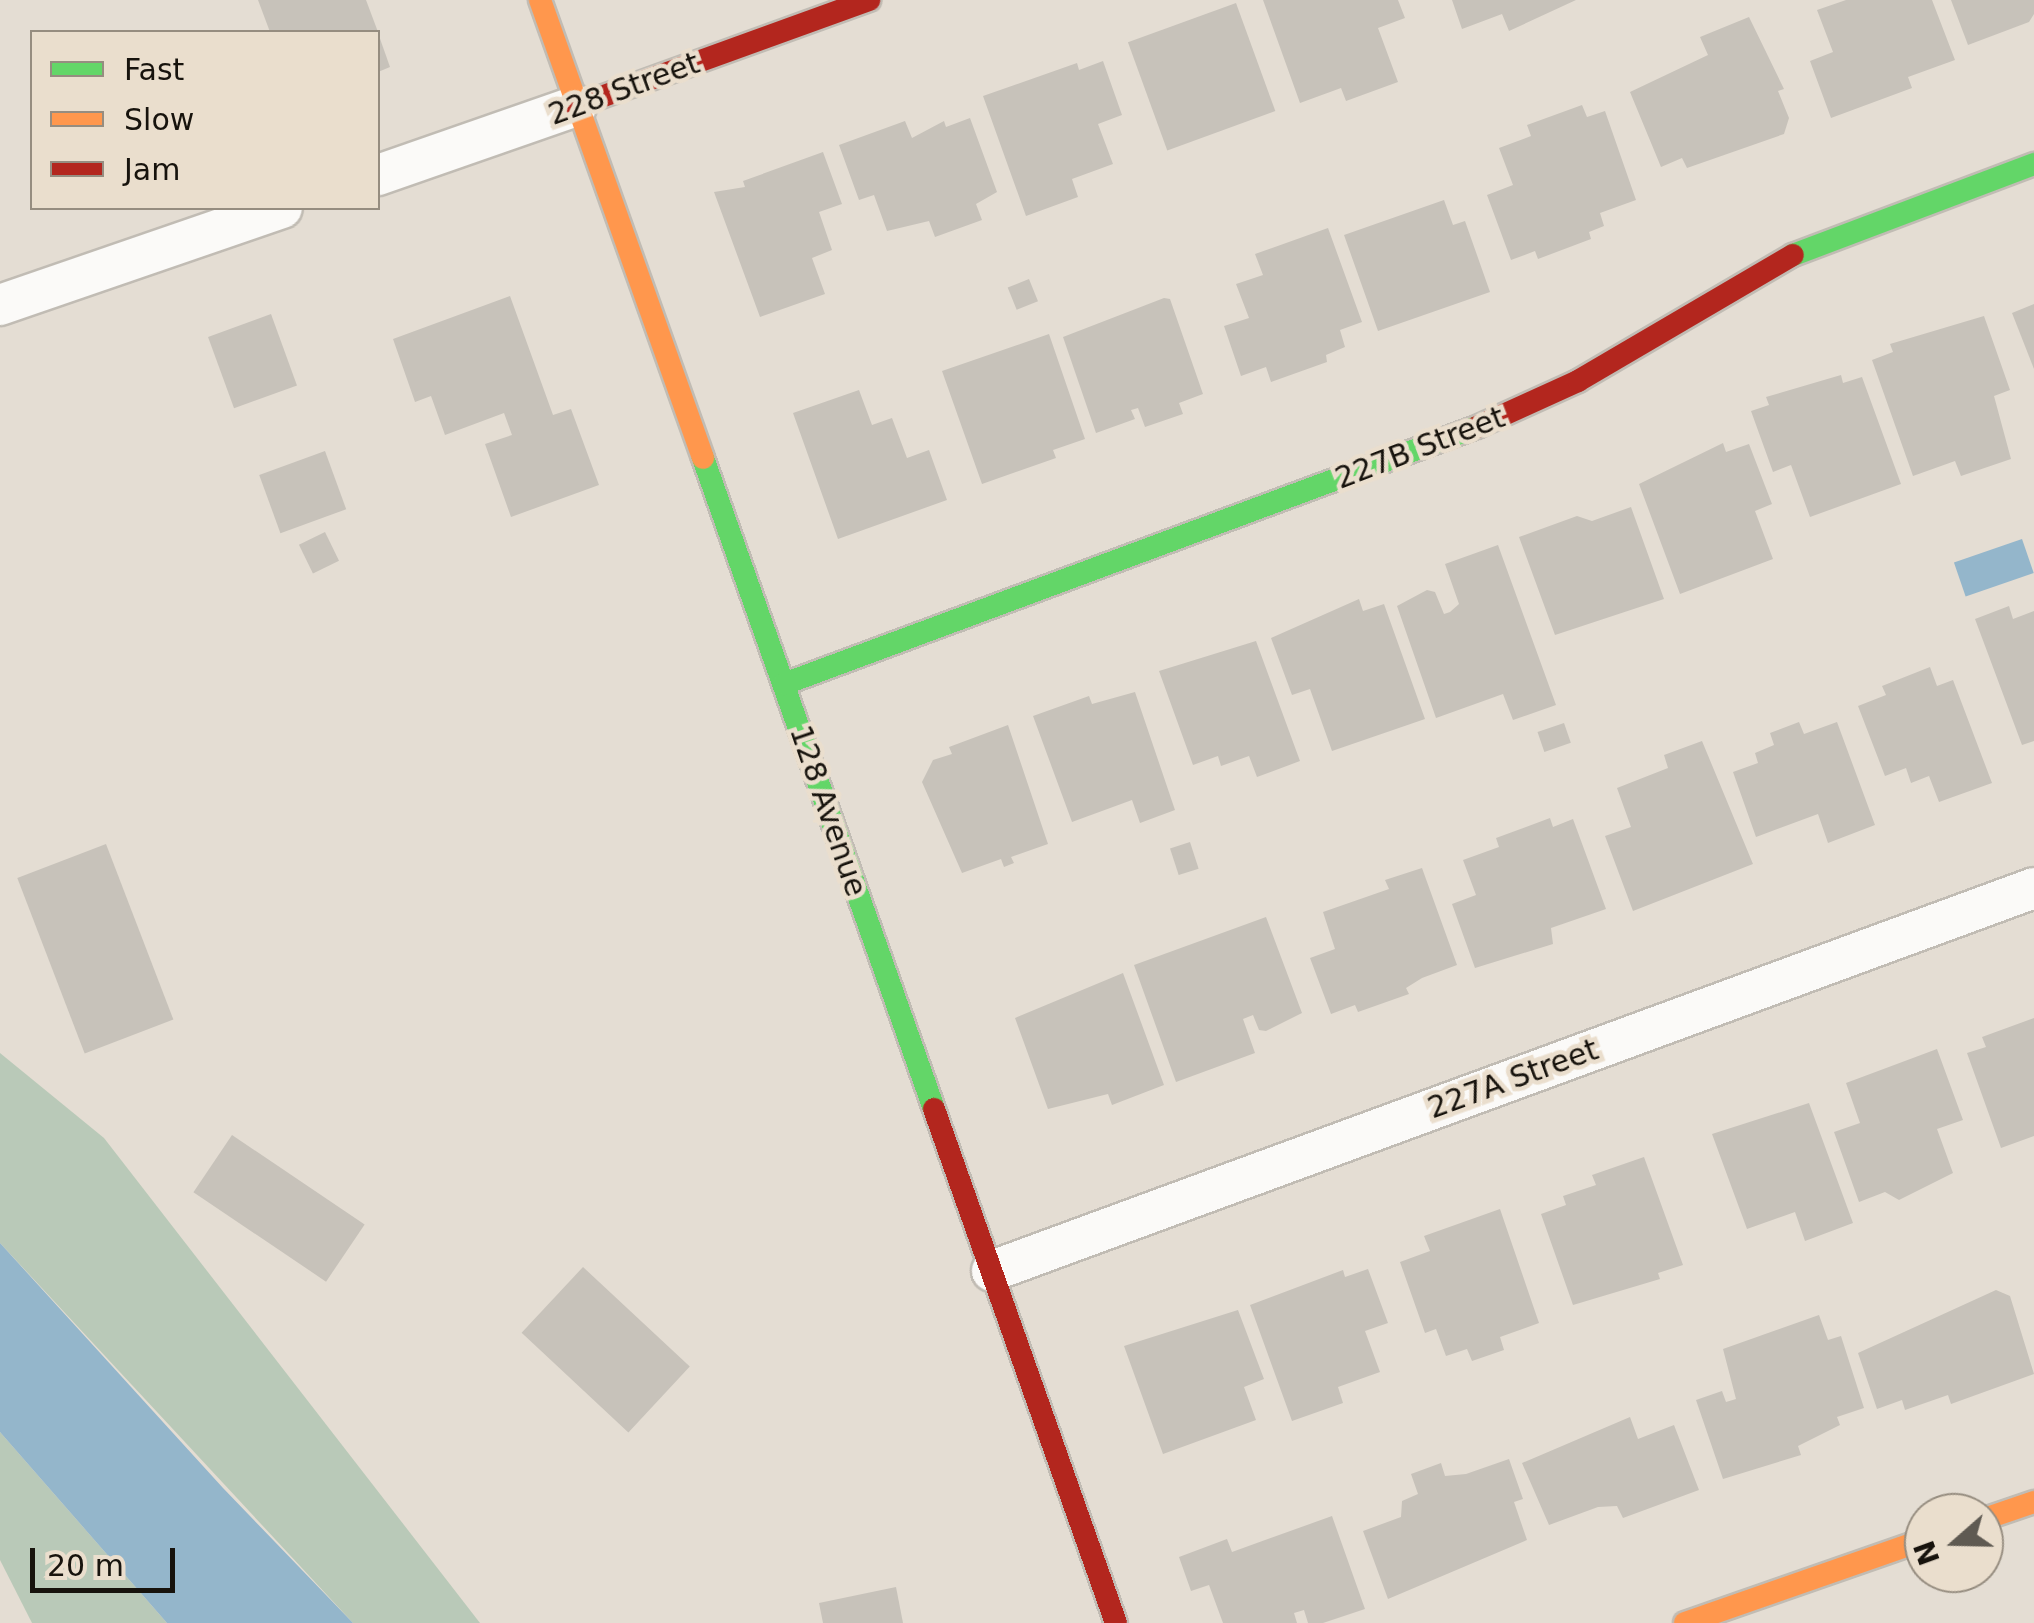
<!DOCTYPE html>
<html>
<head>
<meta charset="utf-8">
<style>
  body { margin:0 }
  #map { position:relative; width:2034px; height:1623px; overflow:hidden; background:#e4ddd3; font-family:"DejaVu Sans",sans-serif }
  div>[style] { position:absolute }
  .green>* { inset:0; background:#b9c9b8 }
  .water>* { inset:0; background:#94b6cb; transform-origin:0 0 }
  .building>* { inset:0; background:#c7c2ba; transform-origin:0 0 }
  .roads { filter:drop-shadow(2px 0 #c1bcb4) drop-shadow(-2px 0 #c1bcb4) drop-shadow(0 2px #c1bcb4) drop-shadow(0 -2px #c1bcb4) }
  .street>* { height:40px; margin:-20px; padding:0 20px; transform-origin:20px; border-radius:20px; background:#fbfaf8 }
  .fast>* { height:22px; margin:-11px; padding:0 11px; transform-origin:11px; border-radius:11px; background:#63d668 }
  .slow>* { height:22px; margin:-11px; padding:0 11px; transform-origin:11px; border-radius:11px; background:#ff974d }
  .jam>* { height:22px; margin:-11px; padding:0 11px; transform-origin:11px; border-radius:11px; background:#b3261e }
  span { translate:-50% -50%; white-space:nowrap; text-align:center; line-height:1.15; -webkit-text-stroke:9px #eadecd; paint-order:stroke }
  .street-label { font-size:30px; color:#17130d }
  .legend { position:absolute; left:30px; top:30px; width:350px; height:180px; box-sizing:border-box; background:#eadecd; border:2px solid #968d80; margin:0; padding:12px 18px; list-style:none; font-size:30px; color:#17130d }
  .legend li { display:flex; align-items:center; gap:20px; height:50px }
  .legend b { width:50px; border:2px solid #968d80 }
  .north { position:absolute; left:1904px; top:1493px; width:100px; height:100px; box-sizing:border-box; background:#eadecd; border:2px solid #968d80; border-radius:50%; rotate:250deg; font-size:28px; font-weight:700; line-height:40px; text-align:center; color:#17130d }
  .north::after { content:''; display:block; margin:auto; width:35px; height:45px; background:#5f5a52; clip-path:polygon(50% 0,100% 100%,50% 72%,0 100%) }
  .scale { position:absolute; left:30px; top:1548px; width:145px; height:45px; box-sizing:border-box; border:5px solid #17130d; border-top:0; padding-left:12px; font-size:30px; line-height:35px; white-space:nowrap; color:#17130d; -webkit-text-stroke:8px #eadecd; paint-order:stroke }
</style>
</head>
<body>
<div id="map">
  <div class="green">
    <i style="clip-path:polygon(0 1053px,104px 1138px,480px 1623px,353px 1623px,0 1243px)"></i>
    <i style="clip-path:polygon(0 1432px,167px 1623px,32px 1623px,0 1560px)"></i>
  </div>
  <div class="water">
    <i style="left:2022px;top:539px;width:36px;height:72px;rotate:71deg"></i>
    <i style="clip-path:polygon(0 1243px,223px 1488px,353px 1623px,167px 1623px,0 1432px)"></i>
  </div>
  <div class="building">
    <i style="clip-path:polygon(258px 0,366px 0,378px 32px,270px 32px)"></i>
    <i style="clip-path:polygon(1263px 0,1398px 0,1405px 18px,1378px 28px,1398px 82px,1346px 101px,1341px 88px,1300px 103px)"></i>
    <i style="clip-path:polygon(1452px 0,1576px 0,1509px 31px,1502px 14px,1462px 29px)"></i>
    <i style="clip-path:polygon(1846px 0,1932px 0,1955px 60px,1908px 77px,1912px 88px,1831px 118px,1810px 61px,1833px 52px,1817px 10px)"></i>
    <i style="clip-path:polygon(1951px 0,2034px 0,2034px 14px,2029px 22px,1968px 45px)"></i>
    <i style="left:1236px;top:3px;width:115px;height:115px;rotate:70deg"></i>
    <i style="clip-path:polygon(1749px 17px,1784px 89px,1778px 91px,1789px 118px,1784px 134px,1687px 168px,1682px 158px,1661px 167px,1630px 92px,1708px 55px,1700px 37px)"></i>
    <i style="clip-path:polygon(378px 33px,390px 67px,378px 72px)"></i>
    <i style="clip-path:polygon(1103px 61px,1122px 115px,1098px 124px,1113px 164px,1072px 179px,1078px 197px,1026px 216px,983px 96px,1077px 63px,1079px 70px)"></i>
    <i style="clip-path:polygon(1582px 105px,1587px 117px,1605px 111px,1636px 200px,1600px 213px,1604px 226px,1589px 232px,1591px 239px,1538px 259px,1535px 251px,1511px 260px,1487px 195px,1513px 185px,1499px 148px,1531px 136px,1527px 125px)"></i>
    <i style="clip-path:polygon(970px 118px,997px 192px,976px 204px,982px 220px,935px 237px,929px 221px,887px 231px,874px 195px,859px 200px,839px 145px,905px 121px,912px 138px,944px 121px,946px 127px)"></i>
    <i style="clip-path:polygon(823px 152px,842px 204px,819px 212px,832px 250px,812px 258px,825px 294px,760px 317px,714px 192px,745px 187px,743px 181px)"></i>
    <i style="clip-path:polygon(1444px 200px,1453px 225px,1465px 221px,1490px 292px,1378px 331px,1344px 235px)"></i>
    <i style="clip-path:polygon(1328px 228px,1362px 322px,1340px 330px,1345px 347px,1326px 355px,1327px 362px,1271px 382px,1266px 367px,1241px 376px,1224px 326px,1249px 318px,1236px 284px,1263px 275px,1255px 254px)"></i>
    <i style="left:1029px;top:279px;width:24px;height:23px;rotate:68deg"></i>
    <i style="clip-path:polygon(510px 296px,553px 415px,571px 409px,599px 485px,511px 517px,485px 444px,512px 435px,504px 413px,445px 435px,431px 396px,415px 402px,393px 339px)"></i>
    <i style="clip-path:polygon(1164px 298px,1170px 299px,1203px 394px,1179px 403px,1183px 414px,1145px 427px,1138px 408px,1131px 410px,1135px 419px,1096px 433px,1063px 337px)"></i>
    <i style="clip-path:polygon(2034px 304px,2034px 369px,2012px 313px)"></i>
    <i style="left:271px;top:314px;width:76px;height:67px;rotate:70deg"></i>
    <i style="clip-path:polygon(1984px 316px,2010px 390px,1994px 396px,2011px 459px,1961px 476px,1955px 461px,1913px 476px,1872px 360px,1893px 352px,1890px 344px)"></i>
    <i style="clip-path:polygon(1049px 334px,1085px 439px,1053px 450px,1056px 458px,982px 484px,942px 371px)"></i>
    <i style="clip-path:polygon(1841px 375px,1843px 383px,1862px 377px,1901px 484px,1810px 517px,1791px 465px,1773px 472px,1751px 411px,1769px 405px,1766px 397px)"></i>
    <i style="clip-path:polygon(859px 390px,872px 425px,892px 418px,907px 458px,929px 450px,947px 500px,838px 539px,793px 413px)"></i>
    <i style="clip-path:polygon(1723px 443px,1726px 452px,1749px 444px,1772px 504px,1755px 511px,1773px 559px,1680px 594px,1639px 484px)"></i>
    <i style="left:325px;top:451px;width:62px;height:70px;rotate:70deg"></i>
    <i style="clip-path:polygon(1631px 507px,1664px 599px,1555px 635px,1519px 537px,1577px 516px,1592px 521px)"></i>
    <i style="left:325px;top:532px;width:32px;height:29px;rotate:64deg"></i>
    <i style="clip-path:polygon(1498px 545px,1556px 705px,1513px 720px,1503px 694px,1436px 718px,1397px 606px,1427px 590px,1435px 592px,1444px 614px,1450px 612px,1459px 604px,1445px 564px)"></i>
    <i style="clip-path:polygon(1359px 599px,1363px 611px,1384px 604px,1425px 719px,1332px 751px,1310px 689px,1292px 695px,1271px 638px)"></i>
    <i style="clip-path:polygon(2009px 606px,2013px 619px,2034px 611px,2034px 741px,2022px 745px,1975px 619px)"></i>
    <i style="clip-path:polygon(1256px 641px,1300px 761px,1257px 777px,1249px 756px,1221px 766px,1218px 756px,1193px 765px,1159px 671px)"></i>
    <i style="clip-path:polygon(1930px 667px,1937px 686px,1953px 680px,1992px 783px,1939px 802px,1929px 776px,1911px 783px,1906px 768px,1885px 776px,1858px 706px,1886px 695px,1882px 686px)"></i>
    <i style="clip-path:polygon(1135px 692px,1175px 810px,1140px 823px,1132px 800px,1072px 822px,1033px 716px,1089px 696px,1092px 704px)"></i>
    <i style="clip-path:polygon(1799px 722px,1804px 734px,1837px 722px,1875px 825px,1828px 843px,1818px 814px,1756px 837px,1733px 772px,1758px 763px,1755px 753px,1774px 745px,1770px 733px)"></i>
    <i style="left:1564px;top:723px;width:21px;height:28px;rotate:71deg"></i>
    <i style="clip-path:polygon(1008px 725px,1048px 844px,1011px 857px,1014px 863px,1004px 867px,1001px 859px,962px 873px,922px 782px,933px 760px,952px 754px,949px 747px)"></i>
    <i style="clip-path:polygon(1702px 741px,1753px 864px,1633px 911px,1605px 836px,1631px 827px,1617px 788px,1668px 768px,1664px 755px)"></i>
    <i style="clip-path:polygon(1550px 818px,1553px 827px,1573px 819px,1606px 909px,1551px 928px,1553px 944px,1475px 968px,1452px 904px,1476px 895px,1463px 860px,1499px 847px,1496px 838px)"></i>
    <i style="left:1190px;top:842px;width:28px;height:21px;rotate:72deg"></i>
    <i style="left:106px;top:844px;width:188px;height:95px;rotate:69deg"></i>
    <i style="clip-path:polygon(1422px 868px,1457px 965px,1422px 978px,1406px 988px,1409px 994px,1358px 1012px,1355px 1005px,1331px 1014px,1310px 958px,1335px 949px,1323px 912px,1389px 889px,1385px 880px)"></i>
    <i style="clip-path:polygon(1266px 917px,1302px 1013px,1266px 1031px,1259px 1030px,1253px 1015px,1243px 1019px,1255px 1053px,1176px 1082px,1134px 965px)"></i>
    <i style="clip-path:polygon(1123px 973px,1164px 1085px,1112px 1105px,1108px 1094px,1048px 1109px,1015px 1018px)"></i>
    <i style="clip-path:polygon(2034px 1018px,2034px 1136px,2001px 1148px,1967px 1053px,1986px 1047px,1982px 1037px)"></i>
    <i style="clip-path:polygon(1937px 1049px,1963px 1120px,1937px 1129px,1953px 1173px,1899px 1200px,1885px 1192px,1859px 1202px,1834px 1132px,1860px 1123px,1846px 1083px)"></i>
    <i style="clip-path:polygon(1809px 1103px,1853px 1223px,1805px 1241px,1795px 1212px,1747px 1229px,1712px 1134px)"></i>
    <i style="left:232px;top:1135px;width:160px;height:69px;rotate:34deg"></i>
    <i style="clip-path:polygon(1644px 1157px,1683px 1265px,1658px 1273px,1660px 1279px,1573px 1305px,1541px 1214px,1566px 1205px,1563px 1196px,1596px 1185px,1592px 1175px)"></i>
    <i style="clip-path:polygon(1500px 1209px,1539px 1323px,1500px 1337px,1504px 1350px,1472px 1361px,1467px 1349px,1446px 1356px,1436px 1329px,1425px 1333px,1400px 1262px,1430px 1251px,1424px 1236px)"></i>
    <i style="left:583px;top:1267px;width:146px;height:90px;rotate:43deg"></i>
    <i style="clip-path:polygon(1368px 1269px,1388px 1323px,1365px 1331px,1380px 1372px,1338px 1387px,1343px 1403px,1292px 1421px,1250px 1305px,1343px 1270px,1345px 1277px)"></i>
    <i style="clip-path:polygon(1996px 1290px,2010px 1296px,2034px 1374px,1951px 1404px,1948px 1395px,1905px 1410px,1902px 1400px,1877px 1409px,1858px 1353px)"></i>
    <i style="clip-path:polygon(1238px 1310px,1264px 1379px,1244px 1387px,1256px 1420px,1163px 1454px,1124px 1346px)"></i>
    <i style="clip-path:polygon(1819px 1315px,1828px 1340px,1841px 1336px,1864px 1408px,1837px 1417px,1840px 1425px,1798px 1446px,1801px 1455px,1723px 1479px,1696px 1400px,1722px 1391px,1726px 1402px,1736px 1399px,1723px 1349px)"></i>
    <i style="clip-path:polygon(1630px 1417px,1638px 1439px,1674px 1425px,1699px 1490px,1623px 1518px,1617px 1506px,1598px 1507px,1549px 1525px,1522px 1463px)"></i>
    <i style="clip-path:polygon(1509px 1459px,1523px 1499px,1514px 1502px,1527px 1540px,1388px 1599px,1363px 1531px,1401px 1517px,1402px 1501px,1418px 1494px,1411px 1474px,1441px 1463px,1445px 1476px,1466px 1474px)"></i>
    <i style="clip-path:polygon(1332px 1516px,1365px 1609px,1323px 1623px,1308px 1623px,1304px 1610px,1294px 1613px,1297px 1623px,1223px 1623px,1209px 1585px,1191px 1591px,1179px 1557px,1227px 1539px,1232px 1552px)"></i>
    <i style="clip-path:polygon(896px 1587px,903px 1623px,823px 1623px,819px 1603px)"></i>
  </div>
  <div class="roads">
    <div class="street">
      <i style="left:378px;top:175px;width:210px;rotate:-19.2deg"></i>
      <i style="left:0;top:305px;width:298px;rotate:-19deg"></i>
      <i style="left:992px;top:1271px;width:1110px;rotate:-20.18deg"></i>
    </div>
    <div class="fast">
      <i style="left:1793px;top:255px;width:258px;rotate:-20.7deg"></i>
      <i style="left:703px;top:458px;width:691px;rotate:70.46deg"></i>
      <i style="left:784px;top:684px;width:739px;rotate:-20.35deg"></i>
    </div>
    <div class="slow">
      <i style="left:540px;top:0;width:486px;rotate:70.4deg"></i>
      <i style="left:1984px;top:1519px;width:53px;rotate:-18.8deg"></i>
      <i style="left:1685px;top:1623px;width:253px;rotate:-19.2deg"></i>
    </div>
    <div class="jam">
      <i style="left:576px;top:106px;width:312px;rotate:-19.9deg"></i>
      <i style="left:1477px;top:427px;width:111px;rotate:-24.5deg"></i>
      <i style="left:1578px;top:381px;width:249px;rotate:-30.4deg"></i>
      <i style="left:934px;top:1109px;width:545px;rotate:70.5deg"></i>
    </div>
  </div>
  <div class="street-label">
    <span style="left:624px;top:89px;rotate:-20deg">228 Street</span>
    <span style="left:1420px;top:448px;rotate:-21deg">227B Street</span>
    <span style="left:828px;top:811px;rotate:71deg">128 Avenue</span>
    <span style="left:1513px;top:1079px;rotate:-20deg">227A Street</span>
  </div>
  <ul class="legend">
  <li><b style="height:12px;background:#63d668"></b>Fast</li>
  <li><b style="height:12px;background:#ff974d"></b>Slow</li>
  <li><b style="height:12px;background:#b3261e"></b>Jam</li>
  </ul>
  <div class="north">N</div>
  <div class="scale">20 m</div>
</div>
</body>
</html>
